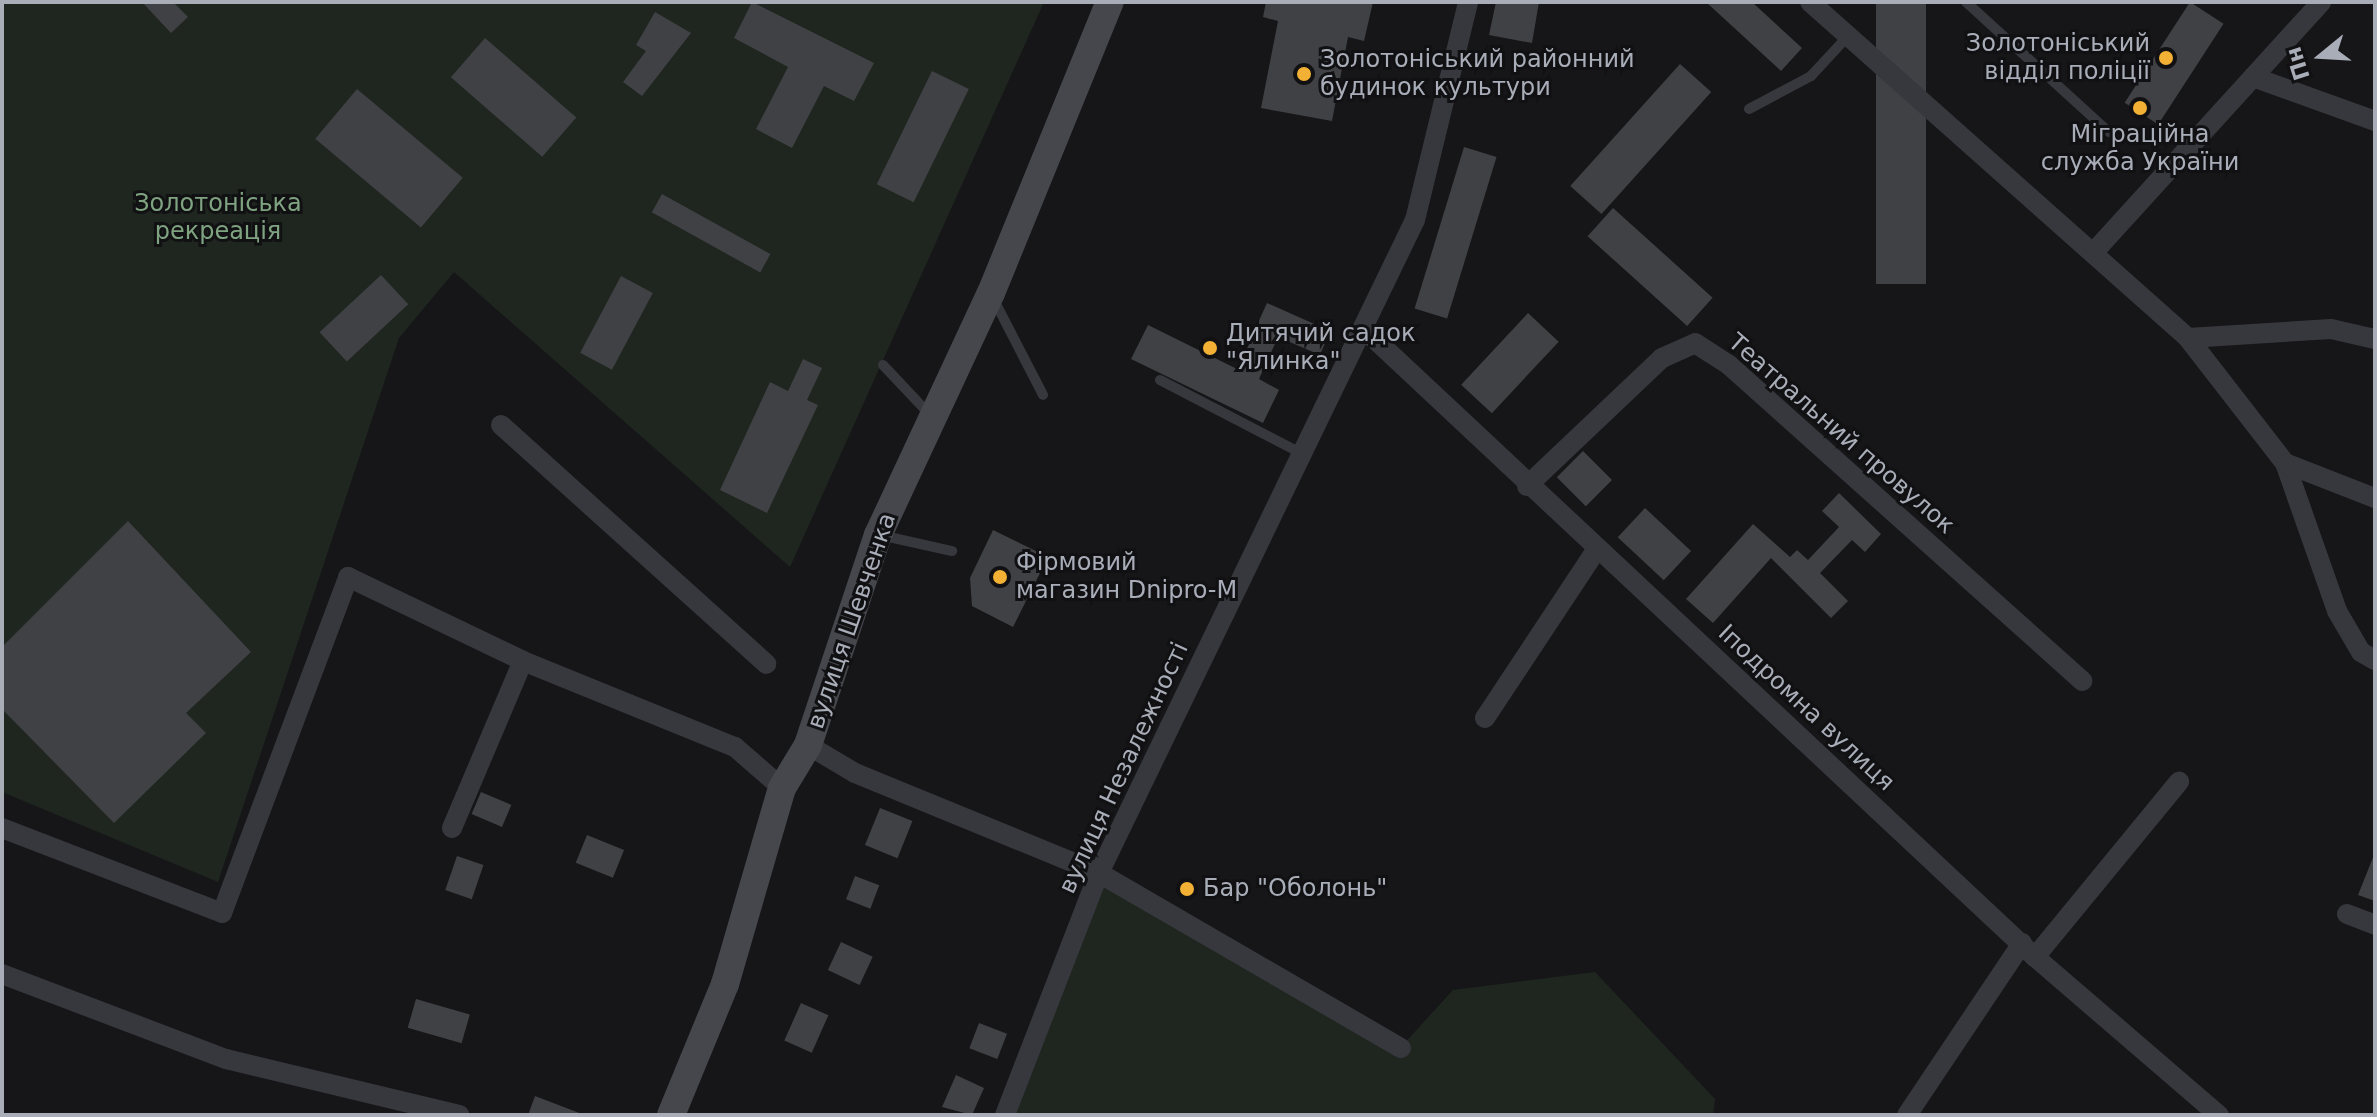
<!DOCTYPE html>
<html>
<head>
<meta charset="utf-8">
<style>
  body { margin:0 }
  #map { position:relative; width:2377px; height:1117px; overflow:hidden; background:#161618; font-family:"DejaVu Sans",sans-serif }
  div>[style] { position:absolute }
  .green>* { inset:0; background:#1e261f }
  .building>* { inset:0; background:#404145; transform-origin:0 0 }
  .service>* { height:10px; margin:-5px; padding:0 5px; transform-origin:5px; border-radius:5px; background:#37383d }
  .minor>* { height:20px; margin:-10px; padding:0 10px; transform-origin:10px; border-radius:10px; background:#37383d }
  .secondary>* { height:28px; margin:-14px; padding:0 14px; transform-origin:14px; border-radius:14px; background:#45474d }
  .dots>* { width:22px; height:22px; translate:-50% -50%; box-sizing:border-box; border:4px solid #111113; border-radius:50% }
  span { translate:-50% -50%; white-space:nowrap; text-align:center; line-height:1.15; -webkit-text-stroke:6px #111113; paint-order:stroke }
  .poi-label { font-size:24px; color:#a8adb8 }
  .right { translate:-100% -50%; text-align:right }
  .left { translate:0 -50%; text-align:left }
  .park-label { font-size:24px; color:#7fa381 }
  .street-label { font-size:24px; color:#a8adb8 }
  .frame { position:absolute; inset:0; border:4px solid #a8adb8; pointer-events:none }
  .north { position:absolute; left:2281px; top:16px; width:80px; height:80px; -webkit-text-stroke:6px #111113; paint-order:stroke; rotate:252deg; font-size:22px; font-weight:700; line-height:32px; text-align:center; color:#a8adb8 }
  .north::after { content:''; display:block; margin:auto; width:28px; height:36px; background:#a8adb8; clip-path:polygon(50% 0,100% 100%,50% 72%,0 100%) }
</style>
</head>
<body>
<div id="map">
  <div class="green">
    <i style="clip-path:polygon(2px 2px,1044px 2px,790px 567px,454px 272px,399px 338px,218px 882px,2px 792px)"></i>
    <i style="clip-path:polygon(1099px 873px,1400px 1048px,1453px 990px,1595px 972px,1715px 1099px,1713px 1115px,1005px 1115px)"></i>
  </div>
  <div class="building">
    <i style="clip-path:polygon(142px 2px,173px 2px,188px 17px,171px 33px)"></i>
    <i style="clip-path:polygon(752px 2px,874px 63px,854px 101px,824px 86px,792px 148px,756px 129px,788px 67px,734px 38px)"></i>
    <i style="clip-path:polygon(1266px 2px,1373px 2px,1364px 41px,1348px 37px,1332px 121px,1261px 108px,1278px 21px,1263px 17px)"></i>
    <i style="clip-path:polygon(1496px 2px,1539px 2px,1532px 43px,1489px 35px)"></i>
    <i style="clip-path:polygon(1706px 2px,1752px 2px,1802px 48px,1781px 71px)"></i>
    <i style="left:1876px;top:2px;width:50px;height:282px"></i>
    <i style="left:2190px;top:2px;width:40px;height:120px;rotate:33deg"></i>
    <i style="clip-path:polygon(655px 12px,691px 33px,642px 96px,623px 82px,646px 51px,636px 45px)"></i>
    <i style="left:485px;top:38px;width:121px;height:52px;rotate:41deg"></i>
    <i style="left:1680px;top:64px;width:42px;height:164px;rotate:42deg"></i>
    <i style="left:932px;top:71px;width:41px;height:126px;rotate:26deg"></i>
    <i style="left:357px;top:89px;width:138px;height:65px;rotate:40deg"></i>
    <i style="left:1464px;top:147px;width:34px;height:169px;rotate:17deg"></i>
    <i style="left:662px;top:194px;width:124px;height:21px;rotate:29deg"></i>
    <i style="left:1613px;top:208px;width:134px;height:38px;rotate:42deg"></i>
    <i style="left:381px;top:275px;width:40px;height:84px;rotate:47deg"></i>
    <i style="left:621px;top:276px;width:36px;height:87px;rotate:28deg"></i>
    <i style="clip-path:polygon(1267px 303px,1330px 331px,1320px 355px,1278px 337px,1259px 379px,1279px 390px,1263px 423px,1131px 359px,1148px 325px,1237px 369px)"></i>
    <i style="left:1528px;top:313px;width:42px;height:98px;rotate:43deg"></i>
    <i style="clip-path:polygon(803px 359px,822px 368px,807px 400px,818px 405px,767px 513px,720px 490px,770px 382px,788px 391px)"></i>
    <i style="left:1583px;top:451px;width:41px;height:37px;rotate:45deg"></i>
    <i style="clip-path:polygon(1839px 493px,1881px 534px,1865px 552px,1852px 540px,1820px 573px,1848px 601px,1831px 618px,1771px 558px,1713px 623px,1686px 599px,1753px 524px,1790px 557px,1797px 550px,1808px 560px,1839px 527px,1822px 511px)"></i>
    <i style="left:1645px;top:508px;width:63px;height:40px;rotate:43deg"></i>
    <i style="clip-path:polygon(128px 521px,251px 652px,186px 713px,206px 733px,114px 823px,2px 709px,2px 647px)"></i>
    <i style="clip-path:polygon(993px 530px,1048px 557px,1013px 627px,972px 606px,970px 578px)"></i>
    <i style="left:481px;top:792px;width:33px;height:24px;rotate:23deg"></i>
    <i style="left:880px;top:808px;width:35px;height:40px;rotate:22deg"></i>
    <i style="left:587px;top:835px;width:40px;height:30px;rotate:22deg"></i>
    <i style="clip-path:polygon(2374px 855px,2375px 855px,2375px 901px,2358px 895px)"></i>
    <i style="left:457px;top:856px;width:28px;height:36px;rotate:19deg"></i>
    <i style="left:855px;top:876px;width:26px;height:25px;rotate:21deg"></i>
    <i style="left:841px;top:942px;width:35px;height:31px;rotate:25deg"></i>
    <i style="left:416px;top:999px;width:56px;height:30px;rotate:16deg"></i>
    <i style="left:801px;top:1003px;width:30px;height:41px;rotate:24deg"></i>
    <i style="left:979px;top:1023px;width:30px;height:27px;rotate:21deg"></i>
    <i style="clip-path:polygon(956px 1075px,984px 1088px,972px 1115px,942px 1107px)"></i>
    <i style="clip-path:polygon(535px 1096px,582px 1114px,582px 1115px,528px 1115px)"></i>
  </div>
  <div class="service">
    <i style="left:1966px;top:2px;width:193px;rotate:42.3deg"></i>
    <i style="left:1749px;top:109px;width:70px;rotate:-28deg"></i>
    <i style="left:1811px;top:76px;width:54px;rotate:-47.2deg"></i>
    <i style="left:993px;top:298px;width:109px;rotate:62.7deg"></i>
    <i style="left:883px;top:365px;width:70px;rotate:46.7deg"></i>
    <i style="left:1160px;top:380px;width:161px;rotate:27.4deg"></i>
    <i style="left:880px;top:535px;width:74px;rotate:12.5deg"></i>
  </div>
  <div class="minor">
    <i style="left:1810px;top:2px;width:506px;rotate:41.63deg"></i>
    <i style="left:2188px;top:338px;width:158px;rotate:52.2deg"></i>
    <i style="left:2285px;top:463px;width:157px;rotate:70.6deg"></i>
    <i style="left:2337px;top:611px;width:48px;rotate:59.7deg"></i>
    <i style="left:2361px;top:652px;width:16px;rotate:30deg"></i>
    <i style="left:2253px;top:77px;width:130px;rotate:19.8deg"></i>
    <i style="left:2093px;top:253px;width:339px;rotate:-47.7deg"></i>
    <i style="left:1366px;top:331px;width:916px;rotate:43.1deg"></i>
    <i style="left:2035px;top:957px;width:243px;rotate:40.7deg"></i>
    <i style="left:2188px;top:338px;width:143px;rotate:-3.6deg"></i>
    <i style="left:2331px;top:329px;width:45px;rotate:12.8deg"></i>
    <i style="left:501px;top:425px;width:357px;rotate:42deg"></i>
    <i style="left:2285px;top:463px;width:97px;rotate:21.3deg"></i>
    <i style="left:1527px;top:486px;width:186px;rotate:-43.5deg"></i>
    <i style="left:1662px;top:358px;width:36px;rotate:-24deg"></i>
    <i style="left:1695px;top:343px;width:40px;rotate:32.9deg"></i>
    <i style="left:1729px;top:365px;width:474px;rotate:41.8deg"></i>
    <i style="left:1485px;top:718px;width:201px;rotate:-56.5deg"></i>
    <i style="left:808px;top:745px;width:55px;rotate:30.8deg"></i>
    <i style="left:855px;top:773px;width:264px;rotate:22.3deg"></i>
    <i style="left:1099px;top:873px;width:349px;rotate:30.1deg"></i>
    <i style="left:2px;top:828px;width:236px;rotate:21.1deg"></i>
    <i style="left:222px;top:913px;width:359px;rotate:-69.4deg"></i>
    <i style="left:348px;top:577px;width:194px;rotate:25.6deg"></i>
    <i style="left:523px;top:661px;width:229px;rotate:22.1deg"></i>
    <i style="left:735px;top:747px;width:62px;rotate:41.1deg"></i>
    <i style="left:452px;top:828px;width:181px;rotate:-67deg"></i>
    <i style="left:2347px;top:914px;width:30px;rotate:21deg"></i>
    <i style="left:2035px;top:957px;width:227px;rotate:-50.6deg"></i>
    <i style="left:2px;top:974px;width:240px;rotate:20.8deg"></i>
    <i style="left:226px;top:1059px;width:240px;rotate:13.5deg"></i>
    <i style="left:1005px;top:1115px;width:260px;rotate:-68.8deg"></i>
    <i style="left:1099px;top:873px;width:725px;rotate:-64.18deg"></i>
    <i style="left:1415px;top:220px;width:224px;rotate:-76.3deg"></i>
    <i style="left:1907px;top:1115px;width:207px;rotate:-56.2deg"></i>
  </div>
  <div class="secondary">
    <i style="left:671px;top:1115px;width:142px;rotate:-67.6deg"></i>
    <i style="left:725px;top:984px;width:204px;rotate:-73.8deg"></i>
    <i style="left:782px;top:788px;width:50px;rotate:-58.8deg"></i>
    <i style="left:808px;top:745px;width:221px;rotate:-71.6deg"></i>
    <i style="left:878px;top:535px;width:267px;rotate:-65deg"></i>
    <i style="left:991px;top:293px;width:314px;rotate:-67.8deg"></i>
  </div>
  <div class="dots">
    <i style="left:2166px;top:58px;background:#f2b134"></i>
    <i style="left:1304px;top:74px;background:#f2b134"></i>
    <i style="left:2140px;top:108px;background:#f2b134"></i>
    <i style="left:1210px;top:348px;background:#f2b134"></i>
    <i style="left:1000px;top:577px;background:#f2b134"></i>
    <i style="left:1187px;top:889px;background:#f2b134"></i>
  </div>
  <div class="poi-label">
    <span class="right" style="left:2150px;top:58px">Золотоніський<br>відділ поліції</span>
    <span class="left" style="left:1320px;top:74px">Золотоніський районний<br>будинок культури</span>
    <span style="left:2140px;top:149px">Міграційна<br>служба України</span>
    <span class="left" style="left:1226px;top:348px">Дитячий садок<br>"Ялинка"</span>
    <span class="left" style="left:1016px;top:577px">Фірмовий<br>магазин Dnipro-M</span>
    <span class="left" style="left:1203px;top:889px">Бар "Оболонь"</span>
  </div>
  <div class="park-label">
    <span style="left:218px;top:218px">Золотоніська<br>рекреація</span>
  </div>
  <div class="street-label">
    <span style="left:1841px;top:434px;rotate:41deg">Театральний провулок</span>
    <span style="left:852px;top:621px;rotate:-71deg">вулиця Шевченка</span>
    <span style="left:1806px;top:708px;rotate:43deg">Іподромна вулиця</span>
    <span style="left:1124px;top:768px;rotate:-65deg">вулиця Незалежності</span>
  </div>
  <div class="frame"></div>
  <div class="north">Пн</div>
</div>
</body>
</html>
